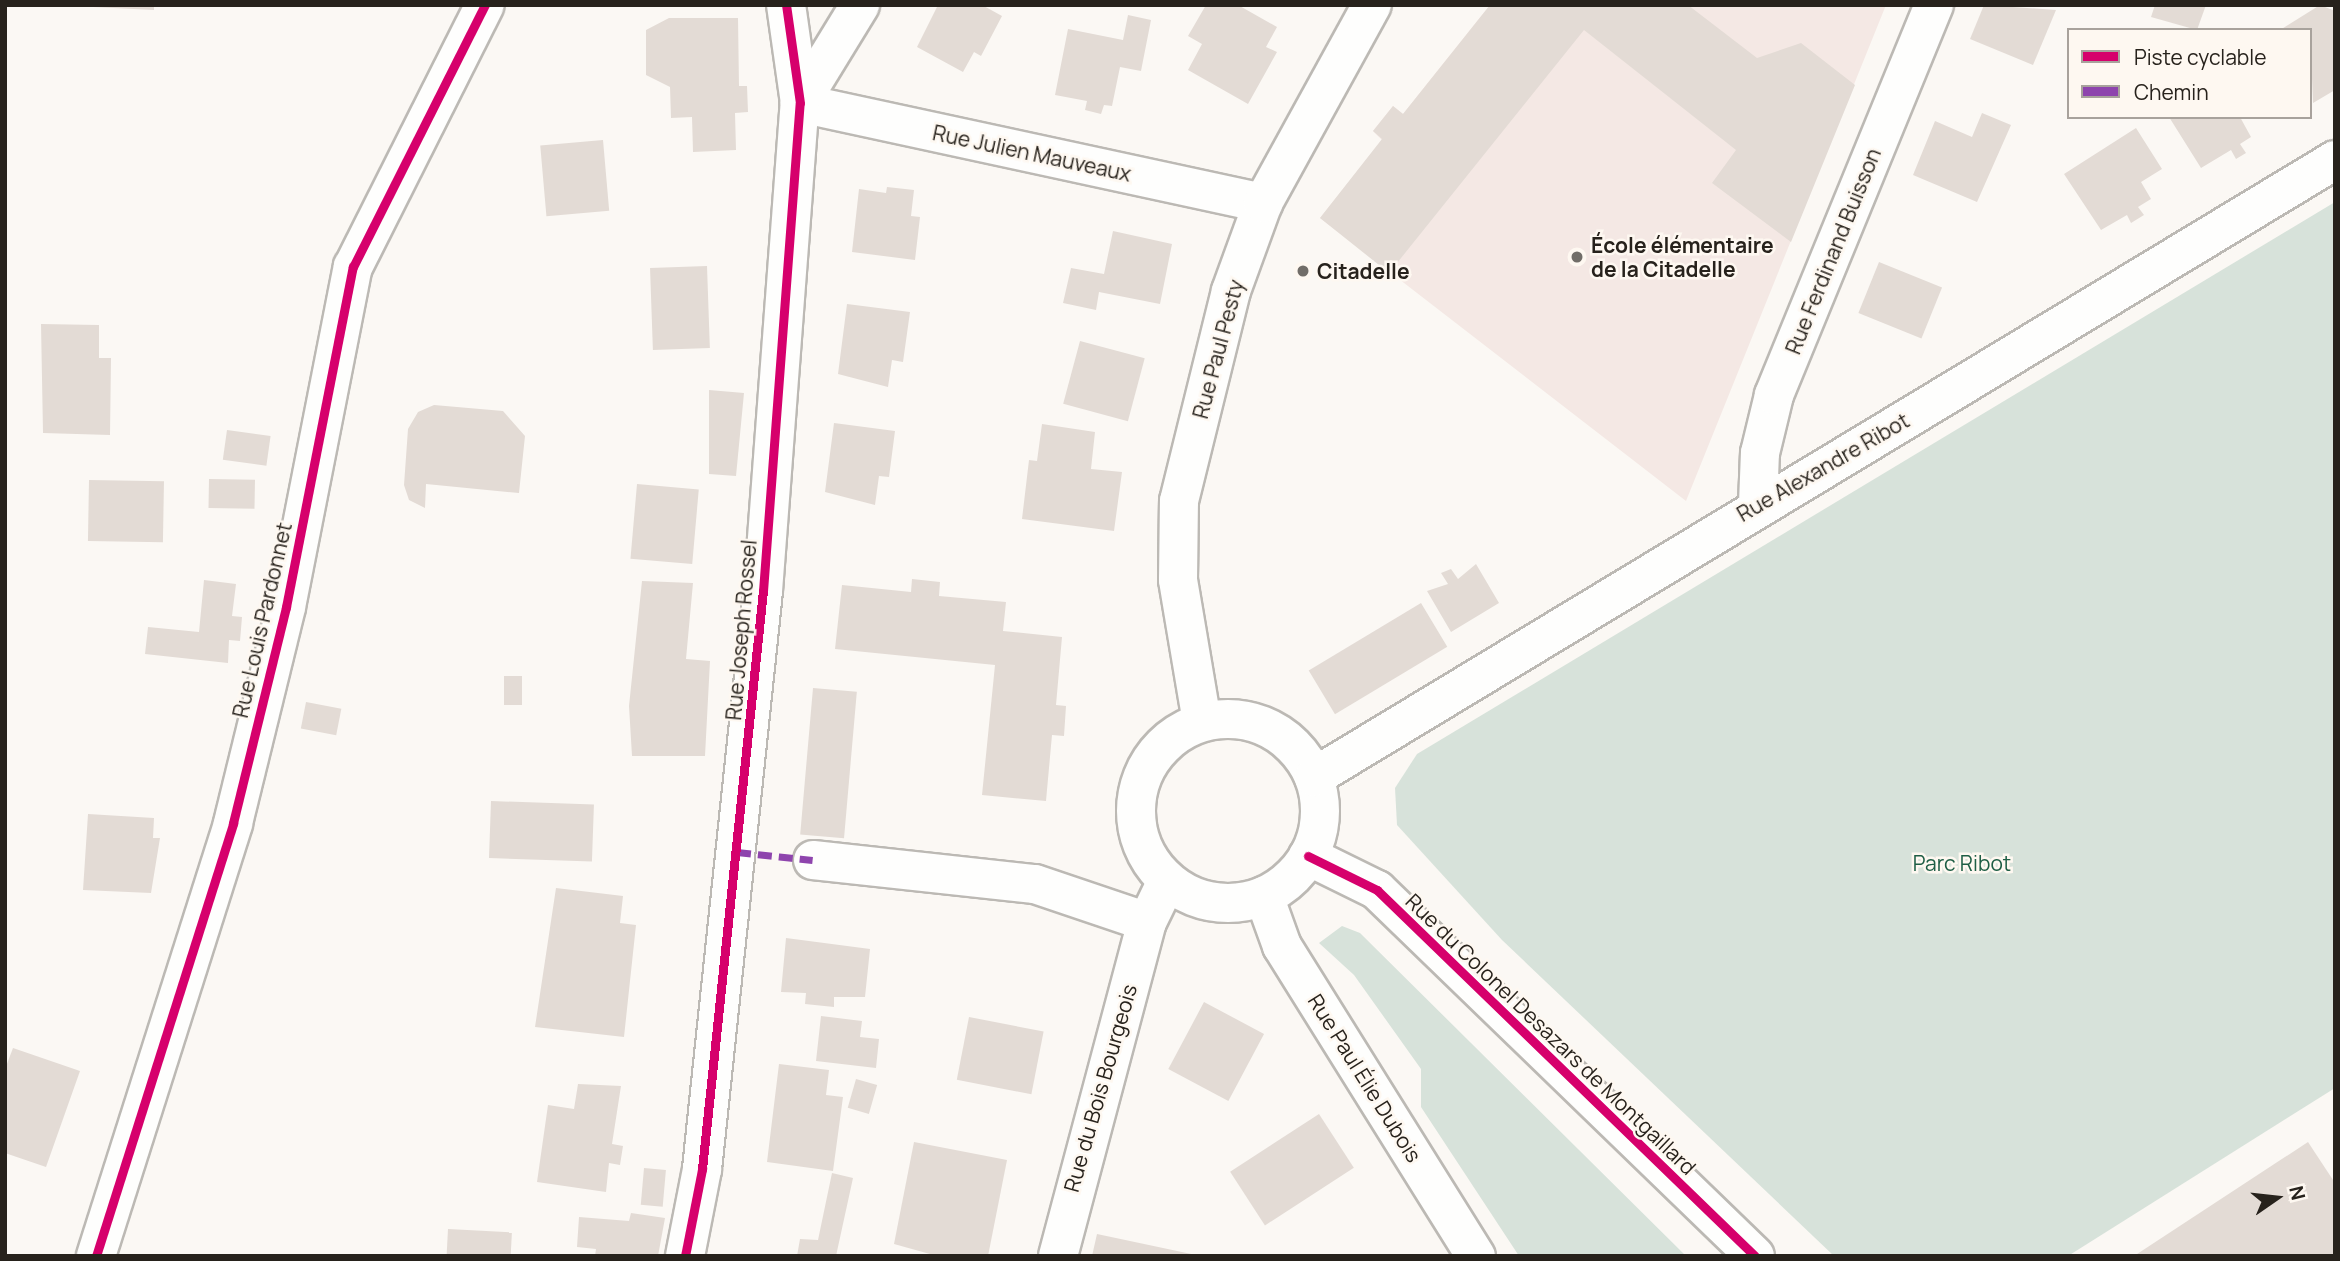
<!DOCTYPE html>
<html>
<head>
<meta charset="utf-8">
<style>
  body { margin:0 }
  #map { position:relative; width:2340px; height:1261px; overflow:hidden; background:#fbf8f4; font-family:Manrope,sans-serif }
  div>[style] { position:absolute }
  .education>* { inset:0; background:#f4e8e4 }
  .green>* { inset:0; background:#d7e2da }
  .building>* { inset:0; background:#e3dbd5; transform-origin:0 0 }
  .roads { filter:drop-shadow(2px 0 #bcb9b4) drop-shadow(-2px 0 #bcb9b4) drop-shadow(0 2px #bcb9b4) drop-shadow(0 -2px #bcb9b4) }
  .minor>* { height:38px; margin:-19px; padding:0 19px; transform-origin:19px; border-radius:19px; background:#fefefd }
  .minor>.ring { margin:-19px; padding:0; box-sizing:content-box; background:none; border:38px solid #fefefd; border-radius:50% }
  .quiet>* { height:7px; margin-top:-3.5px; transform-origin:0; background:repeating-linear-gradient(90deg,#8e44ad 0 14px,transparent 0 21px) }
  .cycleway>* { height:9px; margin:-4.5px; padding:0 4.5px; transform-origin:4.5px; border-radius:4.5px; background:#d6006c }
  .dots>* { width:19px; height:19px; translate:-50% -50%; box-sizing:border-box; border:4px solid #fef8f1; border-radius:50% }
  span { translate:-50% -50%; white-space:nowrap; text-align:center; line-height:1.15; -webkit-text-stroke:5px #fef8f1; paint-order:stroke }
  .street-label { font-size:21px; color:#27221c }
  .poi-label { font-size:21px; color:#27221c; font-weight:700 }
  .left { translate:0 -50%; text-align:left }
  .park-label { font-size:21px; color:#1e5e45 }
  .frame { position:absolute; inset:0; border:7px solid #27221c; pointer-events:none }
  .legend { position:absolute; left:2067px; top:28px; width:245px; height:91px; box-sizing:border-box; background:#fef8f1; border:2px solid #a8a29c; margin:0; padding:9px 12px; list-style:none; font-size:21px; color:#27221c }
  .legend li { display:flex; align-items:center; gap:14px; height:35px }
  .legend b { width:35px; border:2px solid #a8a29c }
  .north { position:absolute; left:2242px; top:1163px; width:70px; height:70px; -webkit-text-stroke:5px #fef8f1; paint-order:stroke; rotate:76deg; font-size:19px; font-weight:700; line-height:28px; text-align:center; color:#27221c }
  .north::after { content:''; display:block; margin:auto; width:24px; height:32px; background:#27221c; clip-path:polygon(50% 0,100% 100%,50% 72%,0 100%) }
</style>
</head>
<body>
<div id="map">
  <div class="education">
    <i style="clip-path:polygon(1490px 5px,1886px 5px,1686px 501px,1320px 218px,1382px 140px,1373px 131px,1393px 106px,1403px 114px)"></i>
  </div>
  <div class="green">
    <i style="clip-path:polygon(2335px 202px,2335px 1088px,2068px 1256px,1834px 1256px,1502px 940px,1397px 825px,1395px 788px,1417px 754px)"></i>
    <i style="clip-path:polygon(1342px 926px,1360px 933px,1686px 1256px,1519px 1256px,1421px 1107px,1421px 1069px,1354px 975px,1319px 943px)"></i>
  </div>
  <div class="building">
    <i style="clip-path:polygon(93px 5px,154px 5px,154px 10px,93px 7px)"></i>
    <i style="clip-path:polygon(938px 5px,982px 5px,1002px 16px,981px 56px,974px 52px,963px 72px,917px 47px)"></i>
    <i style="clip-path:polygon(1206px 5px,1238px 5px,1277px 27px,1266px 47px,1277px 52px,1248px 104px,1188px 70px,1202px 44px,1188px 36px)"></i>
    <i style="clip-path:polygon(1490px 5px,1688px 5px,1757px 58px,1801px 43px,1855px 85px,1791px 242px,1712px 183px,1736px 150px,1584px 30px,1389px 273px,1320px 218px,1382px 139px,1373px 131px,1393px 106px,1403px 114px)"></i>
    <i style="clip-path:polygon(1984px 5px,2056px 10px,2033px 65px,1970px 39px)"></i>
    <i style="clip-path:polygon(2155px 5px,2206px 5px,2197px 30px,2151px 17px)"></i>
    <i style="clip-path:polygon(2320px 5px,2335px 11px,2335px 90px,2313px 103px,2310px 30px,2280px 30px)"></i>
    <i style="clip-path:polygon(1128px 15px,1151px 20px,1141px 71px,1120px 67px,1112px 106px,1104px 105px,1101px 114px,1085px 110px,1087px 101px,1055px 95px,1068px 29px,1123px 40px)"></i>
    <i style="clip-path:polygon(669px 18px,738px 18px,739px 86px,747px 86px,748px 112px,735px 113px,736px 150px,693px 152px,692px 117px,671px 118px,670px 87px,646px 75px,646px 30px)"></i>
    <i style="clip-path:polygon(1982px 113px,2011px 125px,1977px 202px,1913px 175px,1935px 121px,1972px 137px)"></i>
    <i style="clip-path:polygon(2169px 117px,2240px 117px,2251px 137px,2240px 144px,2246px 153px,2236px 159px,2231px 150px,2201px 168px)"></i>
    <i style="clip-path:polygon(2136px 128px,2162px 169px,2141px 182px,2151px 199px,2138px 207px,2144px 215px,2131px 223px,2127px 215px,2101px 230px,2064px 174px)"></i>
    <i style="left:603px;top:140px;width:71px;height:63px;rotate:85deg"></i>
    <i style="clip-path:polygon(887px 187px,914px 190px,911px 216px,920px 217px,915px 260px,852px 252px,859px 189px,886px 193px)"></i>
    <i style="clip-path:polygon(1113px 231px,1172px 244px,1160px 304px,1099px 292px,1096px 310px,1063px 303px,1071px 268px,1104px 274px)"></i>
    <i style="left:1879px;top:262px;width:68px;height:55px;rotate:22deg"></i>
    <i style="left:707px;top:266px;width:82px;height:57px;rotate:88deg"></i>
    <i style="clip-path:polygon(847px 304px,910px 312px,903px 362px,892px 360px,888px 387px,838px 374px)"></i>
    <i style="clip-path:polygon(41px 324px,99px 325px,99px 358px,111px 358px,110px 435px,43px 433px)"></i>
    <i style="left:1080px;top:341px;width:67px;height:65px;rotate:15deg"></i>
    <i style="clip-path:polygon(709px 390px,744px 393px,736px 476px,709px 474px)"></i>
    <i style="clip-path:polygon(434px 405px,503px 411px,525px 436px,519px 493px,426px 484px,425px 508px,409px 500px,404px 485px,408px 429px,418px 412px)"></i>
    <i style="clip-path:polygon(834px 423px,895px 431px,889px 477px,879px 476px,875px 505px,825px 492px)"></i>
    <i style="clip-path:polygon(1042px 424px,1095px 432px,1091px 469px,1122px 472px,1114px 531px,1022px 519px,1029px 460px,1037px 461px)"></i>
    <i style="left:227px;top:430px;width:44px;height:30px;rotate:8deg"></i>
    <i style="left:209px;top:479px;width:46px;height:29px;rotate:1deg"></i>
    <i style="left:89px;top:480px;width:75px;height:61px;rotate:1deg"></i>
    <i style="left:637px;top:484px;width:62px;height:75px;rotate:5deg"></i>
    <i style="clip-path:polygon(1476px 564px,1499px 603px,1451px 632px,1427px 591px,1448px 584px,1441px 573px,1451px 569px,1458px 579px)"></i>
    <i style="clip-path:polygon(912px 579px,940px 582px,939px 596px,1006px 602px,1003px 631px,1062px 637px,1056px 705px,1066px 706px,1064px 736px,1052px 735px,1046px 801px,982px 795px,995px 665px,835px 649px,842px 585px,911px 592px)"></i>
    <i style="clip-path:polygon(204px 580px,236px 584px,232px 616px,242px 617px,240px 641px,229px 640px,228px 663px,145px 654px,148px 627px,199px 632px)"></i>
    <i style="clip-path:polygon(642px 581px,693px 583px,686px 659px,710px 661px,705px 756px,632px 756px,629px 706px)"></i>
    <i style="left:1421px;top:603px;width:51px;height:131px;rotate:59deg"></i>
    <i style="left:504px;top:676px;width:18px;height:29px"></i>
    <i style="left:813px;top:688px;width:44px;height:147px;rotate:5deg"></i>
    <i style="left:306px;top:702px;width:36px;height:27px;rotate:11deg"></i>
    <i style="left:491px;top:801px;width:103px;height:57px;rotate:2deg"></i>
    <i style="clip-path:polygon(88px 814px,154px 818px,153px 838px,160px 838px,151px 893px,83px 890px)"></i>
    <i style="clip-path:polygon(556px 888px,623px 896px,620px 923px,636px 925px,624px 1037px,535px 1027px)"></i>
    <i style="clip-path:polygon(786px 938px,870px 949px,865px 997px,834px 997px,834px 1007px,805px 1004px,806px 993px,781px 992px)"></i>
    <i style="left:1204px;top:1002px;width:68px;height:76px;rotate:28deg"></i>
    <i style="clip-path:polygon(821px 1016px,862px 1021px,860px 1037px,879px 1039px,876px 1068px,816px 1061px)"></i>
    <i style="left:969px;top:1017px;width:76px;height:64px;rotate:11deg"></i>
    <i style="clip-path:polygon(13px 1048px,80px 1071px,46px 1167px,5px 1153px,5px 1069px)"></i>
    <i style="clip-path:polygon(779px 1064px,829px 1070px,826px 1095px,843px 1097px,833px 1171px,767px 1162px)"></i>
    <i style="left:856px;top:1079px;width:22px;height:30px;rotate:16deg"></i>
    <i style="clip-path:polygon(578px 1084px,621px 1086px,612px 1144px,623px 1146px,620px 1165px,609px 1163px,606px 1192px,537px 1182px,548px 1105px,574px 1109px)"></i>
    <i style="left:1319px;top:1114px;width:64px;height:106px;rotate:57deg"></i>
    <i style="clip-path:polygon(914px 1142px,1007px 1160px,988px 1256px,937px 1256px,894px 1244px)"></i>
    <i style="clip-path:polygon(2308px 1142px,2335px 1183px,2335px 1256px,2134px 1256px)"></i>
    <i style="left:644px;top:1168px;width:22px;height:37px;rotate:5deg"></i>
    <i style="clip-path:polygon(832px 1173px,853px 1178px,836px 1256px,797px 1256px,800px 1239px,818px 1240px)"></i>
    <i style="clip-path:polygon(631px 1213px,665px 1218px,658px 1256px,595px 1256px,596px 1249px,577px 1247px,579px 1217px,629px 1221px)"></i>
    <i style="left:448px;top:1229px;width:64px;height:27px;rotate:3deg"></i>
    <i style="clip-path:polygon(1097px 1234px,1196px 1255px,1196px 1256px,1092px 1256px)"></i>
  </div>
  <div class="roads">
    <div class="minor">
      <i style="left:800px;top:103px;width:474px;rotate:12.2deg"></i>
      <i style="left:800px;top:103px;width:115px;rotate:-58.5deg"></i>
      <i style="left:1758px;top:504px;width:51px;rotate:-87.8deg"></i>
      <i style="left:1760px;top:453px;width:60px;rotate:-76.4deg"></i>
      <i style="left:1774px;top:395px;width:422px;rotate:-67.7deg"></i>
      <i class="ring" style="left:1136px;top:719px;width:146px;height:146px"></i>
      <i style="left:1202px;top:722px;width:144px;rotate:-99.6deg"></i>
      <i style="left:1178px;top:580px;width:79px;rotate:-89.3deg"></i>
      <i style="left:1179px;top:501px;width:216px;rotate:-76.1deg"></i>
      <i style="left:1231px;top:291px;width:94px;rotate:-70deg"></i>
      <i style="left:1263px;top:203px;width:226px;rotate:-61.2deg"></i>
      <i style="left:1314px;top:777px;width:1193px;rotate:-31.14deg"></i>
      <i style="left:1308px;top:856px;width:77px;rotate:26.2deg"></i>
      <i style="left:1377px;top:890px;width:526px;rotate:44.08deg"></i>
      <i style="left:813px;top:860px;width:223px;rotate:6.2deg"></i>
      <i style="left:1035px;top:884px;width:118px;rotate:18.7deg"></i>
      <i style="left:1264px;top:896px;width:53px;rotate:70.2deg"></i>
      <i style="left:1282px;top:946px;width:366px;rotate:58deg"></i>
      <i style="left:96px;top:1256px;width:454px;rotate:-72.4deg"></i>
      <i style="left:233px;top:823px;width:222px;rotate:-76.2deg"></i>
      <i style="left:286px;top:607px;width:347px;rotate:-78.9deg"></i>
      <i style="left:353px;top:267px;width:293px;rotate:-63.3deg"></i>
      <i style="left:685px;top:1256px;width:89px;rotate:-78.9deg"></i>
      <i style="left:702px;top:1169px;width:581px;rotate:-83.98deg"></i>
      <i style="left:763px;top:591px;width:489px;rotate:-85.7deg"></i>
      <i style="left:800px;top:103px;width:99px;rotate:-98.1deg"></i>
      <i style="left:1058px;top:1256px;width:346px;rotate:-75.1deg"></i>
      <i style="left:1147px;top:922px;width:46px;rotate:-64deg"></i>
    </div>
  </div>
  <div class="quiet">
    <i style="left:737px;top:852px;width:76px;rotate:6deg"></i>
  </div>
  <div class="cycleway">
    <i style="left:1308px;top:856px;width:77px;rotate:26.2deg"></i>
    <i style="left:1377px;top:890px;width:526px;rotate:44.08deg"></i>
    <i style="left:96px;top:1256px;width:454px;rotate:-72.4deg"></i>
    <i style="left:233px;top:823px;width:222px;rotate:-76.2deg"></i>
    <i style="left:286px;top:607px;width:347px;rotate:-78.9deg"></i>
    <i style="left:353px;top:267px;width:293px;rotate:-63.3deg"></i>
    <i style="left:685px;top:1256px;width:89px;rotate:-78.9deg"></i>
    <i style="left:702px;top:1169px;width:581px;rotate:-83.98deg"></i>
    <i style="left:763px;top:591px;width:489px;rotate:-85.7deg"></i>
    <i style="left:800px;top:103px;width:99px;rotate:-98.1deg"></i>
  </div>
  <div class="dots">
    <i style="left:1577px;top:257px;background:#716d68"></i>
    <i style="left:1303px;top:271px;background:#716d68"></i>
  </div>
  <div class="street-label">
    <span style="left:1032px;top:153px;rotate:12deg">Rue Julien Mauveaux</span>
    <span style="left:1833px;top:251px;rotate:-68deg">Rue Ferdinand Buisson</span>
    <span style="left:1218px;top:349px;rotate:-75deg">Rue Paul Pesty</span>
    <span style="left:1823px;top:467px;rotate:-30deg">Rue Alexandre Ribot</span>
    <span style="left:262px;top:620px;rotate:-77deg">Rue Louis Pardonnet</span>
    <span style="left:741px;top:630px;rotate:-85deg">Rue Joseph Rossel</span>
    <span style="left:1551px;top:1034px;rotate:44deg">Rue du Colonel Desazars de Montgaillard</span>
    <span style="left:1365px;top:1078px;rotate:58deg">Rue Paul Élie Dubois</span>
    <span style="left:1100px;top:1088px;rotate:-74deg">Rue du Bois Bourgeois</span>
  </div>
  <div class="poi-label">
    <span class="left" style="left:1591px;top:257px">École élémentaire<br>de la Citadelle</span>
    <span class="left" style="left:1317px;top:271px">Citadelle</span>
  </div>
  <div class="park-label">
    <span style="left:1962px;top:863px">Parc Ribot</span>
  </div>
  <div class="frame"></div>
  <ul class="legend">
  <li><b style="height:9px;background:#d6006c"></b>Piste cyclable</li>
  <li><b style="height:9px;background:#8e44ad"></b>Chemin</li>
  </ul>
  <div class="north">N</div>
</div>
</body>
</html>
